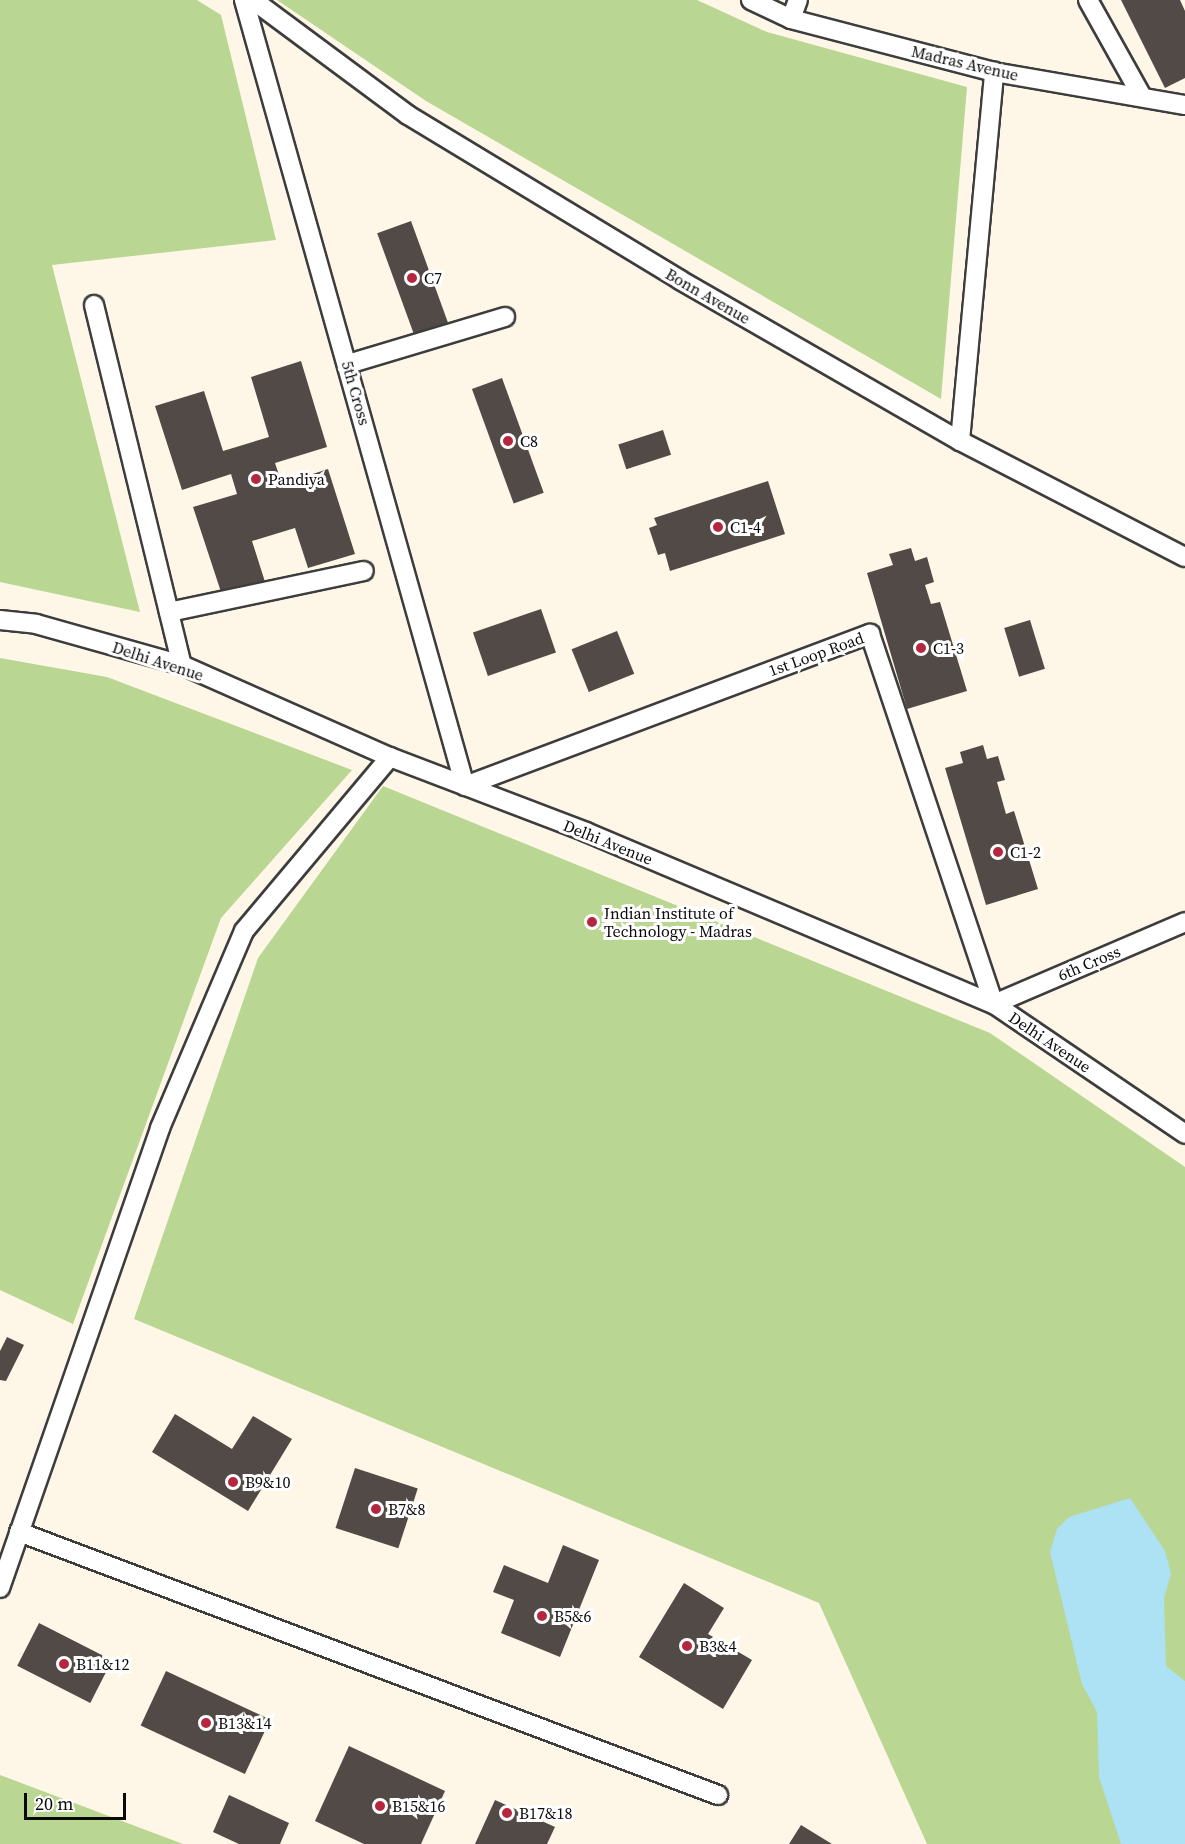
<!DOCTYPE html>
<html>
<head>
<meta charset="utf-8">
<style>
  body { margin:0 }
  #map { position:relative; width:1185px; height:1844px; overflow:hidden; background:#fef7e7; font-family:"Source Serif 4",serif }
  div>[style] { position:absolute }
  .forest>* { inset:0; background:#b9d693 }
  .water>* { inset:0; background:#ade1f4 }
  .building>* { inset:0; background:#524a46; transform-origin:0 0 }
  .roads { filter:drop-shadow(2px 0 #3d3d3d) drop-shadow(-2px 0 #3d3d3d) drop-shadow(0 2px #3d3d3d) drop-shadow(0 -2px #3d3d3d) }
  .lane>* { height:18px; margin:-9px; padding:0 9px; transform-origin:9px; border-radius:9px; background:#fff }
  .dots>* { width:16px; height:16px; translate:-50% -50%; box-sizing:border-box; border:3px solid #fff; border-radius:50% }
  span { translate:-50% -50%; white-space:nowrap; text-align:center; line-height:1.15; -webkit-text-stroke:6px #fff; paint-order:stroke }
  .street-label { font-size:16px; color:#0a0a0a }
  .poi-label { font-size:16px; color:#0a0a0a }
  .left { translate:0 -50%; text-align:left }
  .scale { position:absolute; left:24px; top:1793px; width:102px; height:27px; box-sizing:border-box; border:3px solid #0a0a0a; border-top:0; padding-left:8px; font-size:18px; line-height:21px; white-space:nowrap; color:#0a0a0a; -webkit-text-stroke:4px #fff; paint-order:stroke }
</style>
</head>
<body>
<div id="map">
  <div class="forest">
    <i style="clip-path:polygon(0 0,197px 0,221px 15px,276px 240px,52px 265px,140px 612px,0 582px)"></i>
    <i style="clip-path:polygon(277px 0,697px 0,767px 32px,967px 87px,941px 399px,426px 101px)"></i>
    <i style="clip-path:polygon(0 658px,107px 677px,352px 770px,221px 918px,73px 1324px,0 1290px)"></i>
    <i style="clip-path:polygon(383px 786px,990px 1033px,1185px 1167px,1185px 1844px,927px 1844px,819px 1603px,134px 1319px,258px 958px)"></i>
    <i style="clip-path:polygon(0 1775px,183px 1844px,0 1844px)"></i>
  </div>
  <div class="water">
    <i style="clip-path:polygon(1130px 1498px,1165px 1551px,1171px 1574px,1164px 1598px,1166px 1666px,1185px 1681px,1185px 1844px,1121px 1844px,1099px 1777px,1097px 1712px,1082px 1684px,1050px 1552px,1057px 1529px,1069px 1517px)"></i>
  </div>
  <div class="building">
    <i style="clip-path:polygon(1121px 0,1180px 0,1185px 11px,1185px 78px,1165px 88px)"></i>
    <i style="left:411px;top:221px;width:108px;height:36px;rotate:70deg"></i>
    <i style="clip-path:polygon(301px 361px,327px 447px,275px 463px,282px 484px,328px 469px,355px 554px,308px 568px,295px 528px,252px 541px,266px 585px,222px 595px,193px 507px,237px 494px,231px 474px,182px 490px,155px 406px,204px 391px,223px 451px,269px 437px,251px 377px)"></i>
    <i style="left:502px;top:378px;width:122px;height:32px;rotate:70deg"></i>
    <i style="left:663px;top:430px;width:26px;height:47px;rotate:72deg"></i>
    <i style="clip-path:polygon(768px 481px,785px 534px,670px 571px,665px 553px,658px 555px,649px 528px,657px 525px,654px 518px)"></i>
    <i style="clip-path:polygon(911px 548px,915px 561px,927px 557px,934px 582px,925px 585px,931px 604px,940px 602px,967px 691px,907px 709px,867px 573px,893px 565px,889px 554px)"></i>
    <i style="left:541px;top:609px;width:46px;height:72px;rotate:71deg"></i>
    <i style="left:1030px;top:620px;width:51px;height:27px;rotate:73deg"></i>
    <i style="left:617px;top:631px;width:46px;height:49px;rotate:68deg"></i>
    <i style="clip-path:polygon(983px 745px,987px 759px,998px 756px,1005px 780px,997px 782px,1006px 814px,1014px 811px,1038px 889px,986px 905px,945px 768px,963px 763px,960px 752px)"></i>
    <i style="clip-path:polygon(7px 1337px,24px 1345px,6px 1381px,0 1380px,0 1351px)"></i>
    <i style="clip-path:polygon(175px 1414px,232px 1449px,253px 1416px,292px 1439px,248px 1511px,152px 1452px)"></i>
    <i style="left:355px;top:1468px;width:66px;height:63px;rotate:18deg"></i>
    <i style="clip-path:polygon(563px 1545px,599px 1560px,560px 1657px,501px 1633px,514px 1600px,493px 1592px,504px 1565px,548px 1583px)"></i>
    <i style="clip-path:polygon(684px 1583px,724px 1608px,708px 1634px,752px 1660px,723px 1709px,639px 1657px)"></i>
    <i style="left:39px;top:1623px;width:82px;height:48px;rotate:27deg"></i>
    <i style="left:166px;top:1671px;width:115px;height:60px;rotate:25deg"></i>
    <i style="clip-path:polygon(349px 1746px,445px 1791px,421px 1844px,364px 1844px,315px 1821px)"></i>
    <i style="clip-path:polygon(229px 1795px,289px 1823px,280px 1844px,239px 1844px,213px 1832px)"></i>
    <i style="clip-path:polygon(495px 1800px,555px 1827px,547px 1844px,475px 1844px)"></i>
    <i style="clip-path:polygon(801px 1825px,832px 1844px,789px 1844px)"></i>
  </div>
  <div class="roads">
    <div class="lane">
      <i style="left:244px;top:0;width:816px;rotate:74.3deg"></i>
      <i style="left:465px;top:786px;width:433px;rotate:-20.6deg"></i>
      <i style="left:870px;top:634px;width:390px;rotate:71.5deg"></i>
      <i style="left:994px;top:1004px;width:208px;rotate:-23.2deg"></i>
      <i style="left:253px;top:0;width:193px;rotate:36.6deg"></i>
      <i style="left:408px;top:115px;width:318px;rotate:31.2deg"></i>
      <i style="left:680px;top:280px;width:323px;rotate:29.9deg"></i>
      <i style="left:960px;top:441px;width:253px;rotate:27.3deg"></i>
      <i style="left:751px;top:0;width:44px;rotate:25.4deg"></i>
      <i style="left:791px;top:19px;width:210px;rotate:14.6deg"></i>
      <i style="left:994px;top:72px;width:194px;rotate:9.8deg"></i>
      <i style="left:1088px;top:0;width:109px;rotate:60.8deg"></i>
      <i style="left:791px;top:19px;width:20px;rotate:-70deg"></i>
      <i style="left:94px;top:305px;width:371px;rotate:76.3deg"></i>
      <i style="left:348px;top:364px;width:164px;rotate:-16.7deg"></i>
      <i style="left:960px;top:441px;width:371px;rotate:-84.7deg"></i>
      <i style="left:169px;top:612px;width:199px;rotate:-11.9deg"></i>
      <i style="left:0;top:620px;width:36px;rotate:6deg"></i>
      <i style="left:36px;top:624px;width:152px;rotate:15.7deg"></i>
      <i style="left:182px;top:665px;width:227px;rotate:23.9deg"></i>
      <i style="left:390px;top:757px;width:210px;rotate:20.9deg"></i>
      <i style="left:586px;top:832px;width:443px;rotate:22.9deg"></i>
      <i style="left:994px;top:1004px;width:231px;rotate:34.2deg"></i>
      <i style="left:19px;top:1532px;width:747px;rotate:20.62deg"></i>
      <i style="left:0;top:1588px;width:487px;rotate:-70.8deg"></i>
      <i style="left:160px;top:1128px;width:214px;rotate:-66.9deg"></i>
      <i style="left:244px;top:931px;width:227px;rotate:-50deg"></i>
    </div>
  </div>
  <div class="dots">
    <i style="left:412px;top:278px;background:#b4273e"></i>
    <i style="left:508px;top:441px;background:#b4273e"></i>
    <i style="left:256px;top:479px;background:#b4273e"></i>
    <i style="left:718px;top:527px;background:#b4273e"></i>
    <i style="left:921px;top:648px;background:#b4273e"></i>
    <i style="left:998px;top:852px;background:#b4273e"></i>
    <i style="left:592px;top:922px;background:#b4273e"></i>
    <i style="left:233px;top:1482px;background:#b4273e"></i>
    <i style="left:376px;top:1509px;background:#b4273e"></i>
    <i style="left:542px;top:1616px;background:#b4273e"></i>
    <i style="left:687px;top:1646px;background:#b4273e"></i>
    <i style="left:64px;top:1664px;background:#b4273e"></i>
    <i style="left:206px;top:1723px;background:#b4273e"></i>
    <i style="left:380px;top:1806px;background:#b4273e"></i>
    <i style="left:507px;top:1813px;background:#b4273e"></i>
  </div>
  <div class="street-label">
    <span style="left:965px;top:63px;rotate:13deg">Madras Avenue</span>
    <span style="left:708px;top:296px;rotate:30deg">Bonn Avenue</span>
    <span style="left:356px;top:393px;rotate:74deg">5th Cross</span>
    <span style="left:816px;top:654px;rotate:-20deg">1st Loop Road</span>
    <span style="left:158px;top:661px;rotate:18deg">Delhi Avenue</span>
    <span style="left:608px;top:842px;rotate:22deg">Delhi Avenue</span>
    <span style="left:1089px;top:963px;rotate:-23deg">6th Cross</span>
    <span style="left:1050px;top:1042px;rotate:34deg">Delhi Avenue</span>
  </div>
  <div class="poi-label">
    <span class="left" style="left:424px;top:278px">C7</span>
    <span class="left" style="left:520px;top:441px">C8</span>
    <span class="left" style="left:268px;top:479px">Pandiya</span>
    <span class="left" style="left:730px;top:527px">C1-4</span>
    <span class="left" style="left:933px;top:648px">C1-3</span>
    <span class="left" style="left:1010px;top:852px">C1-2</span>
    <span class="left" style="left:604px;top:922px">Indian Institute of<br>Technology - Madras</span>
    <span class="left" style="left:245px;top:1482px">B9&amp;10</span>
    <span class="left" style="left:388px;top:1509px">B7&amp;8</span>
    <span class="left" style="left:554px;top:1616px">B5&amp;6</span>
    <span class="left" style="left:699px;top:1646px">B3&amp;4</span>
    <span class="left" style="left:76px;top:1664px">B11&amp;12</span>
    <span class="left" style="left:218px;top:1723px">B13&amp;14</span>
    <span class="left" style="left:392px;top:1806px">B15&amp;16</span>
    <span class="left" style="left:519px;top:1813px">B17&amp;18</span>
  </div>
  <div class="scale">20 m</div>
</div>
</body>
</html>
